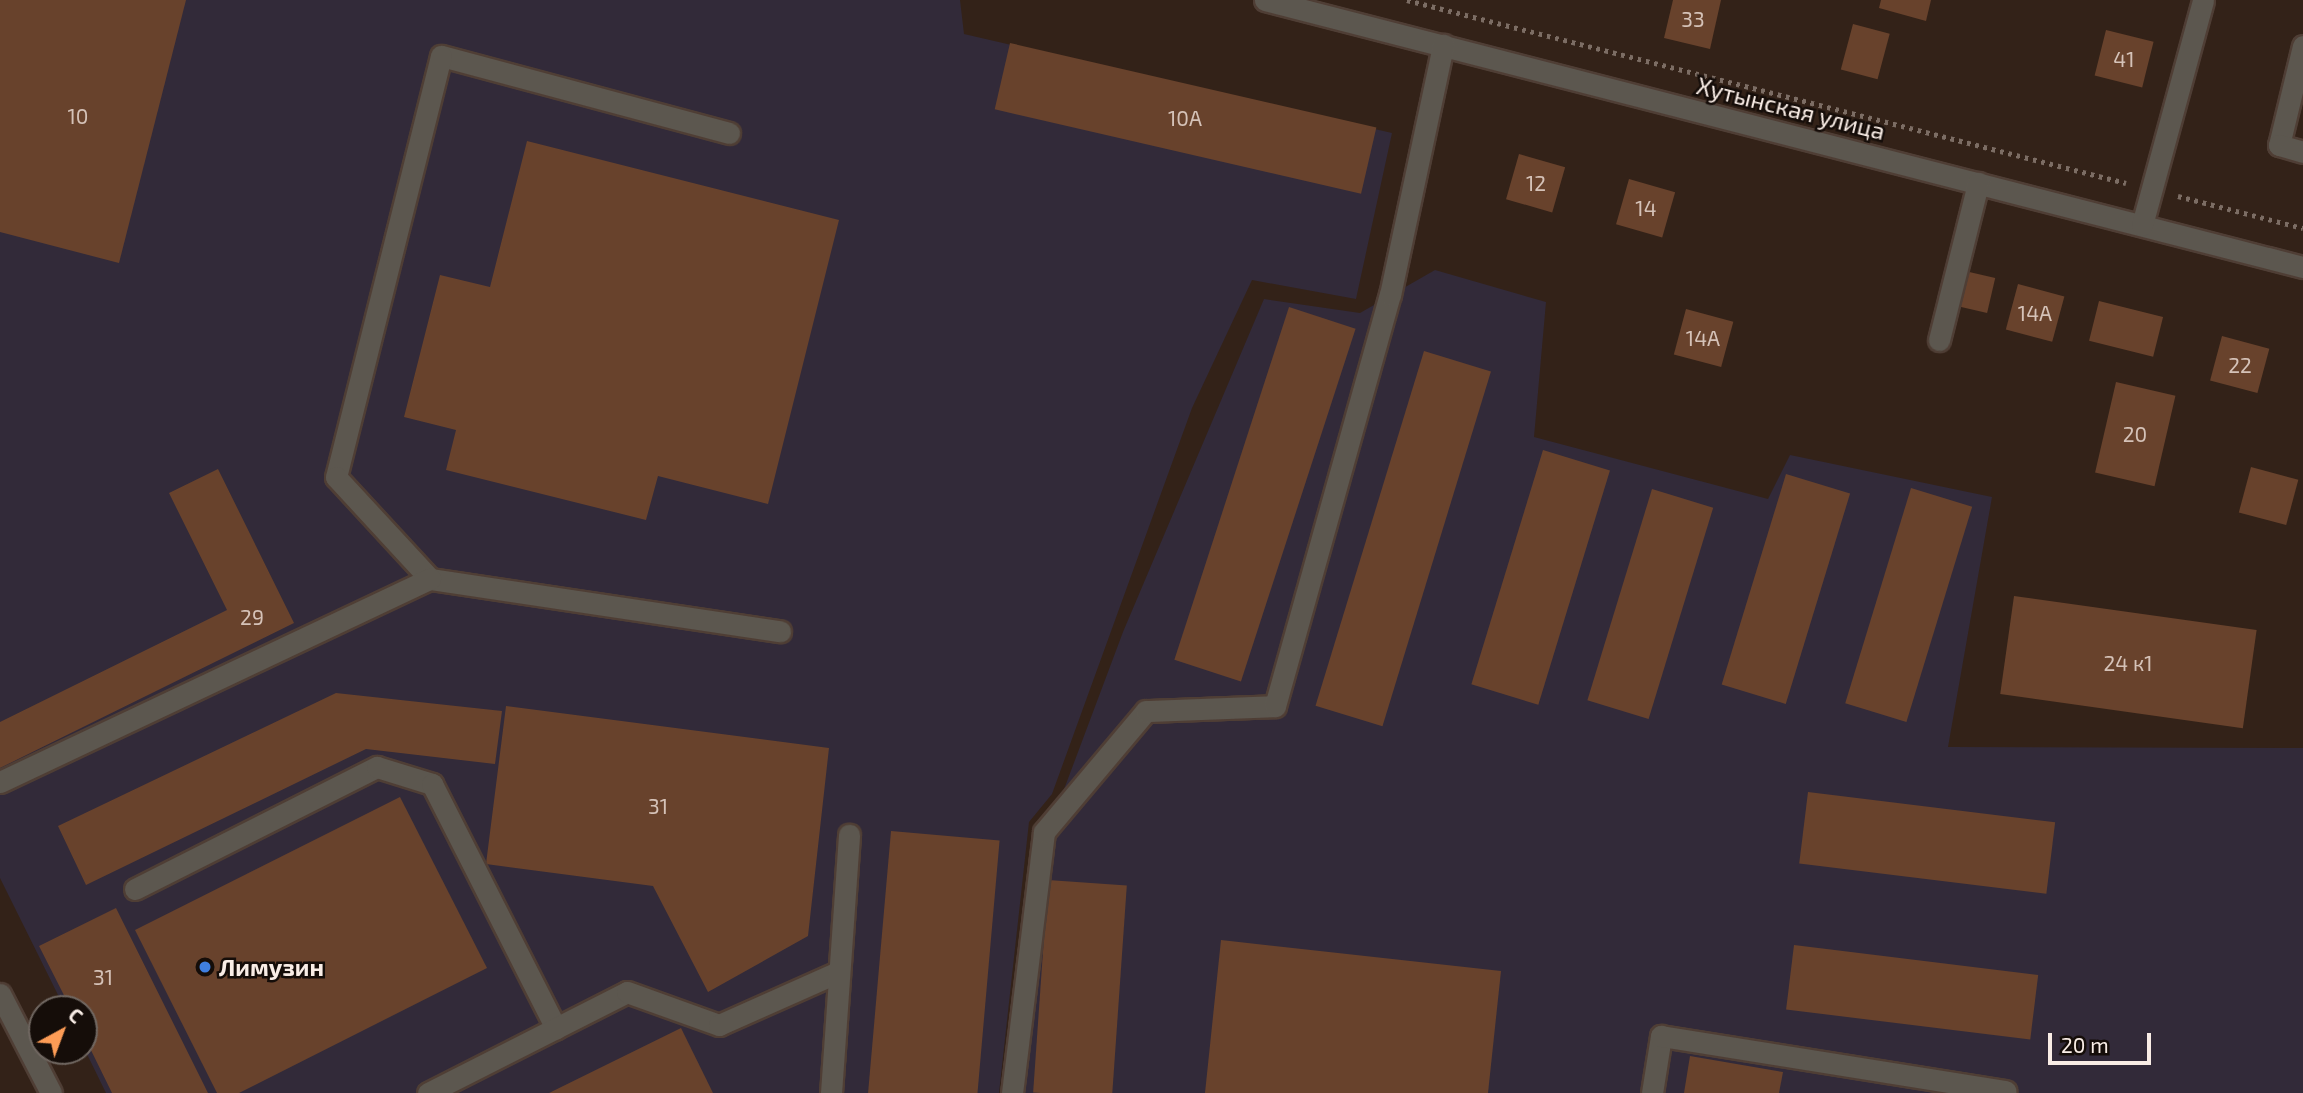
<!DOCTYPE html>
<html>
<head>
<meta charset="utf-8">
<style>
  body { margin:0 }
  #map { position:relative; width:2303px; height:1093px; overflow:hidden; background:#332218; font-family:"Exo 2",sans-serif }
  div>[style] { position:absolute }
  .industrial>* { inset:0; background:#322a39 }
  .building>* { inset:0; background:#68422c; transform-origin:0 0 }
  .path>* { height:4.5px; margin-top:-2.25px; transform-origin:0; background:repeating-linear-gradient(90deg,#7c6d64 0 3.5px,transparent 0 8.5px) }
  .roads { filter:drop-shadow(2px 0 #4f3e35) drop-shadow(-2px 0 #4f3e35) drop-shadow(0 2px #4f3e35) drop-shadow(0 -2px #4f3e35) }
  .minor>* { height:21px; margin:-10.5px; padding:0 10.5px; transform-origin:10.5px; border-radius:10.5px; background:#5c574f }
  .dots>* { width:19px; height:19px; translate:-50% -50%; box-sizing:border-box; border:4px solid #150d09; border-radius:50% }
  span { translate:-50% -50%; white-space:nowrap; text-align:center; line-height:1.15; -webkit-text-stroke:5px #150d09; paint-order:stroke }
  .number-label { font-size:21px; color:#d5c2b8 }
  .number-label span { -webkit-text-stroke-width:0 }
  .street-label { font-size:24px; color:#f9ede6 }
  .poi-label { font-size:24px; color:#f9ede6; font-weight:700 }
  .left { translate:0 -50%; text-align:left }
  .north { position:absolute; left:28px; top:995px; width:70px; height:70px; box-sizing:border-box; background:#150d09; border:2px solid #706761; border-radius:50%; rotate:41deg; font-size:19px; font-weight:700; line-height:28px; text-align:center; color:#f9ede6 }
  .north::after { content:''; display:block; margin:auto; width:24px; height:32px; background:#fd9c56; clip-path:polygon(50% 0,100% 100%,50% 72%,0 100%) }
  .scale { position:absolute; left:2048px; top:1033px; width:103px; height:32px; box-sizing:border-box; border:4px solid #f9ede6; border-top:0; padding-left:9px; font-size:21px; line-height:24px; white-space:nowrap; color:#f9ede6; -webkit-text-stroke:5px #150d09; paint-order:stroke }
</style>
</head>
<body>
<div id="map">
  <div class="industrial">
    <i style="clip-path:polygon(0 0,960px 0,964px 34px,1392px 133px,1356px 299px,1252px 280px,1192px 408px,1052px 794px,1029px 822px,999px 1093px,106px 1093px,84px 1048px,84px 1009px,65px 1009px,0 878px)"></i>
    <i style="clip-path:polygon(1435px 270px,1546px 302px,1534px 437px,1768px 499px,1790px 455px,1992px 497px,1948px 747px,2303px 748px,2303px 1093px,1015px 1093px,1030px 880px,1123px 632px,1264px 299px,1360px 313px)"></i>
  </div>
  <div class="building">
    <i style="clip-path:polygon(0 0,186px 0,119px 263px,0 232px)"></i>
    <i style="clip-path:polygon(1673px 0,1721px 0,1710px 49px,1664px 38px)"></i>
    <i style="clip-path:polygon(1881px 0,1931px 0,1926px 21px,1879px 8px)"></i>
    <i style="left:1853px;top:24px;width:38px;height:47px;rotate:15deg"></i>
    <i style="left:2106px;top:30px;width:49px;height:47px;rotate:14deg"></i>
    <i style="left:1010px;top:43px;width:376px;height:68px;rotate:13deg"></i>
    <i style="clip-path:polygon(527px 141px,839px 220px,768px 504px,658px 476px,646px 520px,446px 470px,456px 430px,404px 417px,440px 275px,490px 287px)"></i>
    <i style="left:1519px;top:154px;width:48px;height:47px;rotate:16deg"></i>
    <i style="left:1629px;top:179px;width:48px;height:47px;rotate:16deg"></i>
    <i style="left:1965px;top:271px;width:31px;height:36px;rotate:13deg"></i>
    <i style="left:2018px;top:284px;width:48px;height:47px;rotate:15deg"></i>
    <i style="left:2099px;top:301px;width:66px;height:41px;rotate:14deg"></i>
    <i style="left:1289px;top:307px;width:70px;height:371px;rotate:18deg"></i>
    <i style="left:1686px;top:309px;width:49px;height:47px;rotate:15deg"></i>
    <i style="left:2222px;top:336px;width:49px;height:46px;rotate:15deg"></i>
    <i style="left:1424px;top:351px;width:70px;height:371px;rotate:17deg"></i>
    <i style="left:2116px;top:382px;width:61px;height:93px;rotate:13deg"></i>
    <i style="left:1543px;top:450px;width:70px;height:245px;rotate:17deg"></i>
    <i style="left:2251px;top:467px;width:49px;height:47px;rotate:15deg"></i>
    <i style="clip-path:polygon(218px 469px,294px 623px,0 768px,0 722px,227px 610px,169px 493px)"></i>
    <i style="left:1786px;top:474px;width:67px;height:220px;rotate:17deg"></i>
    <i style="left:1911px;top:488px;width:64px;height:225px;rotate:17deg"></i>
    <i style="left:1652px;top:489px;width:64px;height:221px;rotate:17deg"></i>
    <i style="left:2014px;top:596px;width:245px;height:99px;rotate:8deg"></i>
    <i style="clip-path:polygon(336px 693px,502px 711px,495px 764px,366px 749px,86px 885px,58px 826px)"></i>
    <i style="clip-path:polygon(506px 706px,829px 748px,808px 936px,708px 992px,653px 886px,486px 864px)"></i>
    <i style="left:1808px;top:792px;width:249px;height:72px;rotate:7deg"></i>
    <i style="clip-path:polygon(400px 797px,487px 968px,239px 1093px,217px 1093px,135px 930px)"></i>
    <i style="left:891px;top:831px;width:109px;height:263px;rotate:5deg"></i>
    <i style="left:1048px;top:880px;width:79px;height:213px;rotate:4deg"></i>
    <i style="clip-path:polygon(116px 908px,208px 1093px,112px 1093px,84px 1036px,84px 1009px,71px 1009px,39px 946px)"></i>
    <i style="clip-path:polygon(1221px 940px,1501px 971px,1488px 1093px,1205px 1093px)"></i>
    <i style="left:1794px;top:945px;width:246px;height:65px;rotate:7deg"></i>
    <i style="clip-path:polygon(681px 1028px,713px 1093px,549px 1093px)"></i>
    <i style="clip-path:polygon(1690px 1056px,1783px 1072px,1779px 1093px,1684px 1093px)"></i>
  </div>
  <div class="path">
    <i style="left:1407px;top:0;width:742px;rotate:14.28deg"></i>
    <i style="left:2178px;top:196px;width:129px;rotate:14.4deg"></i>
  </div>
  <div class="roads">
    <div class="minor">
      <i style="left:1265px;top:0;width:1072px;rotate:14.43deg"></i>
      <i style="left:2303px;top:46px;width:102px;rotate:103.6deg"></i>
      <i style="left:2279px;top:145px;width:25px;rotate:16deg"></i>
      <i style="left:729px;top:133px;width:298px;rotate:-165deg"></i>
      <i style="left:441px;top:56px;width:434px;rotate:104deg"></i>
      <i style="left:336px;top:477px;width:139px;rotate:47.3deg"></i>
      <i style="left:430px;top:579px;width:354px;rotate:8.5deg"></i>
      <i style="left:2142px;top:225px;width:233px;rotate:-74.8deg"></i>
      <i style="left:1939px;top:340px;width:162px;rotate:-76deg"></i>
      <i style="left:0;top:782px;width:476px;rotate:-25.3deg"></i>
      <i style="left:135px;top:889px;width:271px;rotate:-26.8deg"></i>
      <i style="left:377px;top:767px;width:58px;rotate:17.2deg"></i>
      <i style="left:432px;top:784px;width:274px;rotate:63.1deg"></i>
      <i style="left:0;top:994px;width:111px;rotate:62.7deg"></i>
      <i style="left:428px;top:1093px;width:223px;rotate:-26.9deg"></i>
      <i style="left:627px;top:992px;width:98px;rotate:19.7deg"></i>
      <i style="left:719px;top:1025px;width:130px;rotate:-24deg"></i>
      <i style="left:831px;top:1093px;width:259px;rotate:-86deg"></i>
      <i style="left:1012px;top:1093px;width:263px;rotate:-83deg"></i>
      <i style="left:1044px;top:832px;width:158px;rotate:-49.9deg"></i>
      <i style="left:1146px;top:711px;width:129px;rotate:-2.2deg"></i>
      <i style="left:1275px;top:706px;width:427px;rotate:-74.4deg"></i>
      <i style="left:1390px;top:295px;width:256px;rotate:-78deg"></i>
      <i style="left:1652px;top:1093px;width:58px;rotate:-81deg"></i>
      <i style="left:1661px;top:1036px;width:349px;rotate:9.1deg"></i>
    </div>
  </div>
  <div class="dots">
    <i style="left:205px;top:967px;background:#3f7fe0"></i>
  </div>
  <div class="number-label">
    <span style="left:1693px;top:19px">33</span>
    <span style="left:2124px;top:59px">41</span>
    <span style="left:78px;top:116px">10</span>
    <span style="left:1185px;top:118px">10А</span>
    <span style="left:1536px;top:183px">12</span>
    <span style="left:1646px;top:208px">14</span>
    <span style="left:2035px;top:313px">14А</span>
    <span style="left:1703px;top:338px">14А</span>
    <span style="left:2240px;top:365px">22</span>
    <span style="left:2135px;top:434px">20</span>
    <span style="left:252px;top:617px">29</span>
    <span style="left:2128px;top:663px">24 к1</span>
    <span style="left:658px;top:806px">31</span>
    <span style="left:103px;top:977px">31</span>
  </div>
  <div class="street-label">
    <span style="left:1791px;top:108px;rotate:14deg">Хутынская улица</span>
  </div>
  <div class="poi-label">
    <span class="left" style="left:219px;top:967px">Лимузин</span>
  </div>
  <div class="north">С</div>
  <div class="scale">20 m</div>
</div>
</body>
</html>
